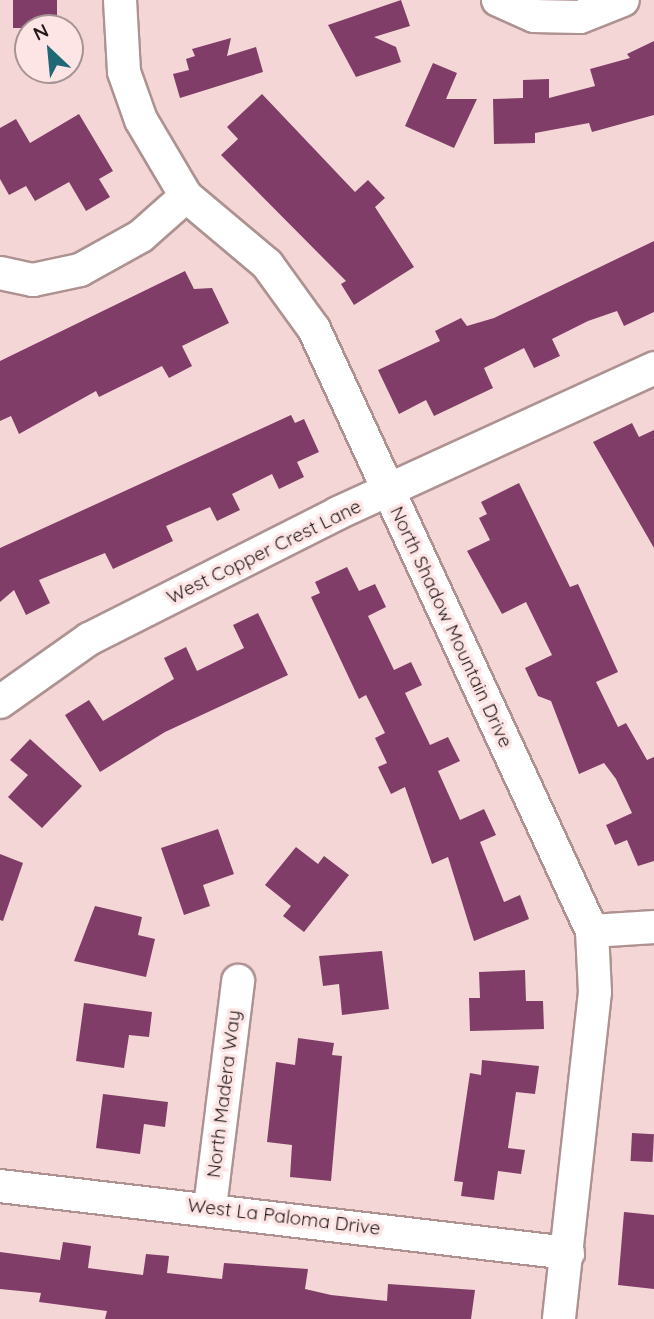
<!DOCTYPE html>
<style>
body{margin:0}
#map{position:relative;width:654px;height:1319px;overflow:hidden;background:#f4d6d7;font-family:Quicksand,sans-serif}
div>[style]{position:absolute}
.building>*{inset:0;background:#803d67;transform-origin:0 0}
.roads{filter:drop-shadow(2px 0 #ae9292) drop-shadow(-2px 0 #ae9292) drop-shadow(0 2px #ae9292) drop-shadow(0 -2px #ae9292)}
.minor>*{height:32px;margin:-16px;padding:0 16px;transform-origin:16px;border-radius:16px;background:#fff}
span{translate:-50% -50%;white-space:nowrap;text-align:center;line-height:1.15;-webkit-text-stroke:7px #fee5e5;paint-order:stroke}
.street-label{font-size:19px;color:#221818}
.north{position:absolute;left:14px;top:14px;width:70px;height:70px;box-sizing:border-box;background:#fee5e5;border:2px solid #a69393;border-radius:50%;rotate:334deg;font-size:19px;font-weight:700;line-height:28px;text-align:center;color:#221818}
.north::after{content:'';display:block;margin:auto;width:24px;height:32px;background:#206875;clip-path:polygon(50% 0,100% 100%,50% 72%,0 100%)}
</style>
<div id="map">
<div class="building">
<i style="left:13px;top:0;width:44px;height:28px"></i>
<i style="clip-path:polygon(401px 0,410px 26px,374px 37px,396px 47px,401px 62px,356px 77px,328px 25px)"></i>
<i style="clip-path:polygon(231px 38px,227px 56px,256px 47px,263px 72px,180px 98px,173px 74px,189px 70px,186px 59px,195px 56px,192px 49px)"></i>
<i style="clip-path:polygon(654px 41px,654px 115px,592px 132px,589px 123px,535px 133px,535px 143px,494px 144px,493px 99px,523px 98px,523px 80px,549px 79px,549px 98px,595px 86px,590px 69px,630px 58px,627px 54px)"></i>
<i style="clip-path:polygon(433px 63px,457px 73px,446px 99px,477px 99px,454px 148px,405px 126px)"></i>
<i style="clip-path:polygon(262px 94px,355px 192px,368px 180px,385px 198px,375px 207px,414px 267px,354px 305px,341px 284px,346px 281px,221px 155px,238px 139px,227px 127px)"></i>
<i style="clip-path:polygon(79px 114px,113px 171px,99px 179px,110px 197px,86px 211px,69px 182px,35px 201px,26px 186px,9px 195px,0 179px,0 128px,16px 119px,30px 143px)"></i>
<i style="clip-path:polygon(654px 241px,654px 312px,624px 326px,617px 311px,588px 321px,552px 339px,560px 356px,534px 368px,524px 348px,484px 368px,493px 388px,434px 416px,426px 400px,399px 414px,378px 370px,440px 341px,435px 331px,461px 318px,467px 326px,494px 318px)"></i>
<i style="clip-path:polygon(185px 271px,194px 289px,212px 288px,229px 323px,182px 346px,192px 366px,169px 378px,162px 366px,99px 397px,96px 391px,19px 434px,11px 416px,0 421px,0 361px)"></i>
<i style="clip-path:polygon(291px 415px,295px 423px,304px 419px,319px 452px,297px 462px,304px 477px,279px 489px,272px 474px,232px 494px,240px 510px,217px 521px,210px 507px,166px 526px,173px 541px,113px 569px,105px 553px,39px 580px,50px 603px,26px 615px,14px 590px,0 602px,0 548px)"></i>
<i style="clip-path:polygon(632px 423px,639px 437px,654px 430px,654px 548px,593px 442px)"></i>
<i style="clip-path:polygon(519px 483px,570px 587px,578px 584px,618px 672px,596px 682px,618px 727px,626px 723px,647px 760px,654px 757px,654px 861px,638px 866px,627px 840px,615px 845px,606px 825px,632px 813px,616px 779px,604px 763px,579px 774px,551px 701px,538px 696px,525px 668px,552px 655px,526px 602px,502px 614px,467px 551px,490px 540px,479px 518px,487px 514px,481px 502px)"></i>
<i style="clip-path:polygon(347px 567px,359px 591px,375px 584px,386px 607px,368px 616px,394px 670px,411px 662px,422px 685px,405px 693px,430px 745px,448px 737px,460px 761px,438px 771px,460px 820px,484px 809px,496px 835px,480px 842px,504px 902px,520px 895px,529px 919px,474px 941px,448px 857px,432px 864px,405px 787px,391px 794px,378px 767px,387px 763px,375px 738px,385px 733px,366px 695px,359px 699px,311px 597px,320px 593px,315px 582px)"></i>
<i style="clip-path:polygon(258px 613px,288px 675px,165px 732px,100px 772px,65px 715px,89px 700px,103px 721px,174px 679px,164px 658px,186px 647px,197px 671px,244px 648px,233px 625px)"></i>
<i style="clip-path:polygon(30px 739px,82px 786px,42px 828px,8px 797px,28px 775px,10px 760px)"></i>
<i style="clip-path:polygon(218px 829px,234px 874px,203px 885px,210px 906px,184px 915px,161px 848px)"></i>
<i style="clip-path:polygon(296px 847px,318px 864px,324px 856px,349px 875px,304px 932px,283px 916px,291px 906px,265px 885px)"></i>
<i style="clip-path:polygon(0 854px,23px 863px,3px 921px,0 920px)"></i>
<i style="clip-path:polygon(95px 906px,142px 917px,138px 935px,155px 939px,146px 977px,74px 961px)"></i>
<i style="clip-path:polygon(382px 951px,389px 1009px,342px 1015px,339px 984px,323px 986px,319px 956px)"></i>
<i style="clip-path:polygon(525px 970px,526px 1001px,543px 1001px,544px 1029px,470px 1031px,469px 998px,480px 998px,479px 972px)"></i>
<i style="clip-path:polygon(84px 1003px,152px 1012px,149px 1037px,129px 1035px,124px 1068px,76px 1061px)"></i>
<i style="clip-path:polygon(298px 1038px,334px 1043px,332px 1055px,342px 1056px,331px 1181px,290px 1177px,292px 1145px,267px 1142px,276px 1062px,295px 1065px)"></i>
<i style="clip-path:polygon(482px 1060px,539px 1066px,535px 1094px,516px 1092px,508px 1148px,525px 1150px,521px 1174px,498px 1171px,494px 1200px,461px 1196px,463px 1182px,454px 1181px,470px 1073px,481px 1075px)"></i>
<i style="clip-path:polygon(103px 1094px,168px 1102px,165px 1127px,144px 1124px,140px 1154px,96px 1148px)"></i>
<i style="left:632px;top:1133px;width:22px;height:28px;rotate:3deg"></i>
<i style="clip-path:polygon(624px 1212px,654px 1215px,654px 1289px,618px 1285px)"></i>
<i style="clip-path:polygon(63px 1242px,91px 1246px,88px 1268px,143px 1275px,146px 1254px,169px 1256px,167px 1273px,222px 1279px,224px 1263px,308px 1269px,305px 1289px,331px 1295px,387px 1301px,388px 1284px,475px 1290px,471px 1319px,105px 1319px,107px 1311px,39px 1302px,41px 1293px,0 1289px,0 1252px,60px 1260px)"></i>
</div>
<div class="roads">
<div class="minor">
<i style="left:120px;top:0;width:72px;rotate:86.8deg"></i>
<i style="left:124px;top:72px;width:51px;rotate:70.5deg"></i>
<i style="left:141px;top:120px;width:88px;rotate:59.4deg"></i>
<i style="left:186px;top:196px;width:106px;rotate:40deg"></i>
<i style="left:267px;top:264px;width:80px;rotate:54.1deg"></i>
<i style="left:314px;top:329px;width:663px;rotate:65.21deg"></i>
<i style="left:592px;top:931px;width:61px;rotate:87.2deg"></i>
<i style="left:595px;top:992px;width:329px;rotate:96.3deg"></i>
<i style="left:498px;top:0;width:39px;rotate:24deg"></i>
<i style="left:534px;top:16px;width:46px;rotate:1.2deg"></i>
<i style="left:580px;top:17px;width:46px;rotate:-21.6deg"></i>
<i style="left:0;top:273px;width:34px;rotate:12deg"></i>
<i style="left:33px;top:280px;width:48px;rotate:-12deg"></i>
<i style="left:80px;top:270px;width:70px;rotate:-29.1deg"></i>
<i style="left:141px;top:236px;width:60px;rotate:-41.6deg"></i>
<i style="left:0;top:702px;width:109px;rotate:-35.3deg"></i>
<i style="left:89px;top:639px;width:279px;rotate:-26.8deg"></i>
<i style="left:338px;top:513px;width:348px;rotate:-24.6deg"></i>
<i style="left:592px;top:931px;width:62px;rotate:-3.7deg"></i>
<i style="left:0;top:1186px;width:572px;rotate:6.73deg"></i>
<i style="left:210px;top:1207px;width:228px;rotate:-82.9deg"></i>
</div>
</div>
<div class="street-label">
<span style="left:264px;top:552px;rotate:-26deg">West Copper Crest Lane</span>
<span style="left:451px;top:627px;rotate:65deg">North Shadow Mountain Drive</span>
<span style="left:224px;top:1094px;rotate:-83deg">North Madera Way</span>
<span style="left:284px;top:1217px;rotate:7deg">West La Paloma Drive</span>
</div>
<div class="north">N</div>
</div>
